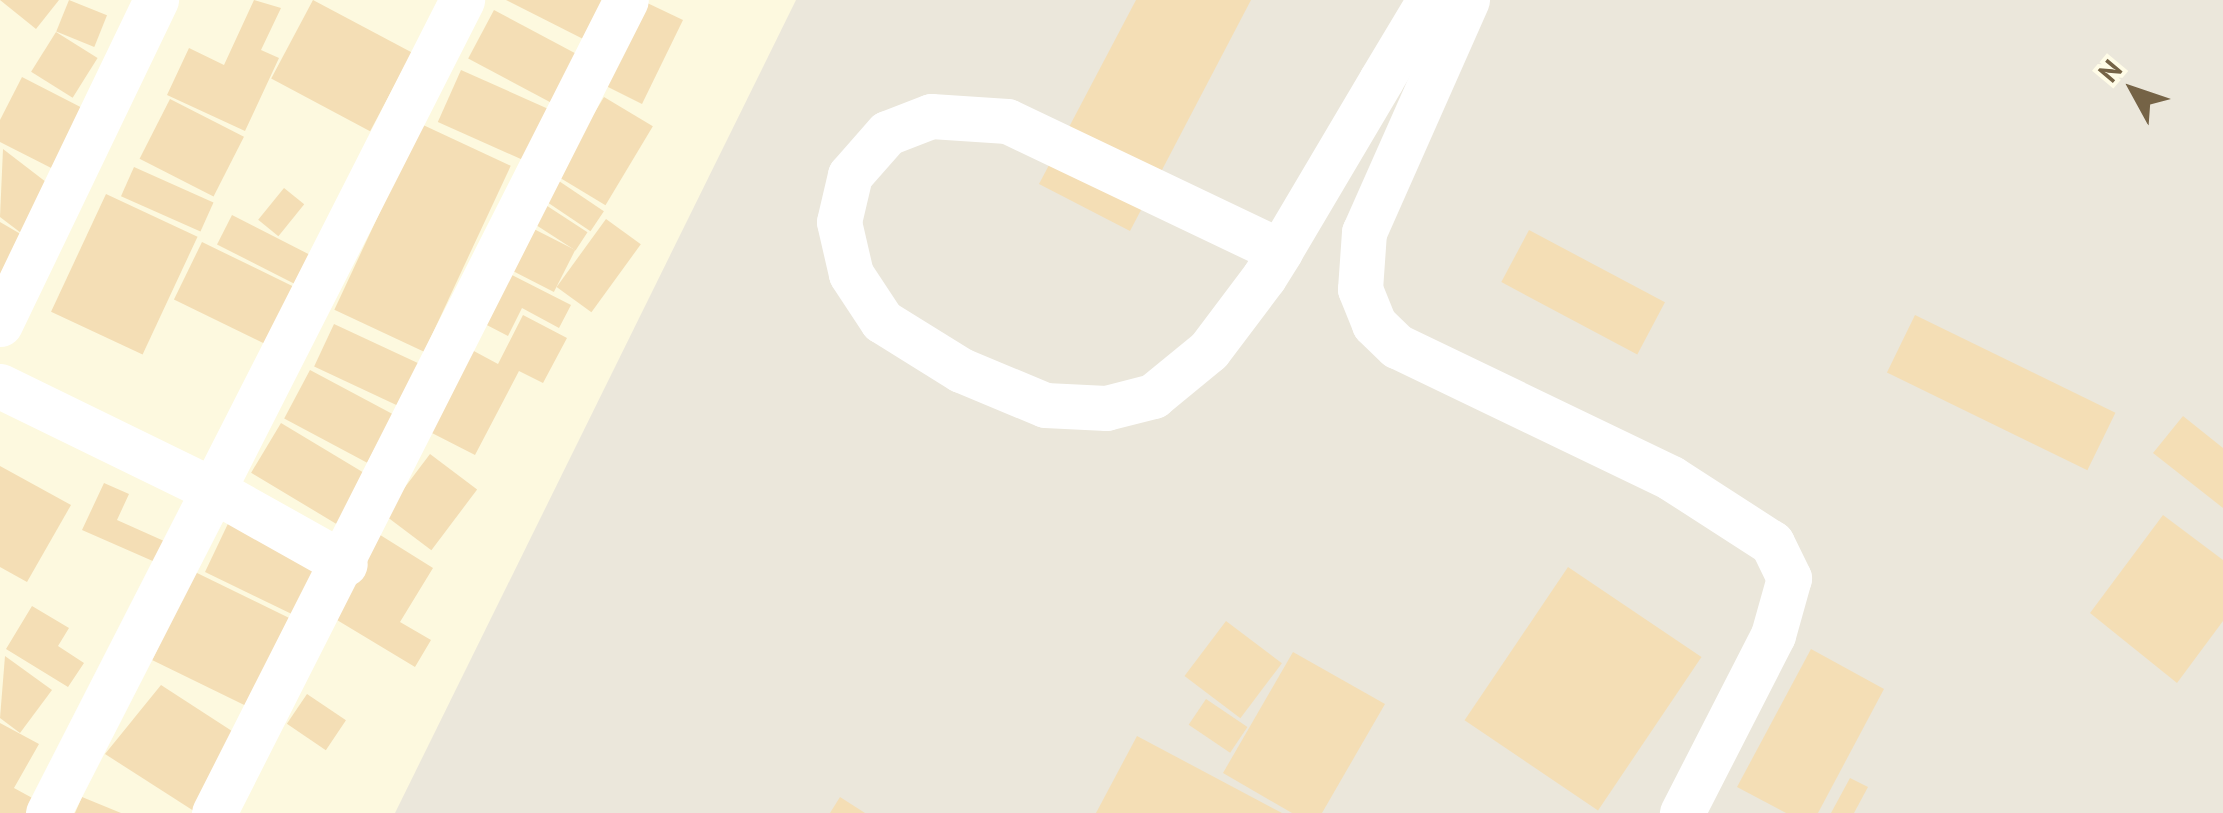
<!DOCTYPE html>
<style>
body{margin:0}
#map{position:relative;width:2223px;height:813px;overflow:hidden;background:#fdf9df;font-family:"PT Sans",sans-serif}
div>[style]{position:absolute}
.industrial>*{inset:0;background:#ebe7db}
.building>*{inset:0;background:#f4deb5;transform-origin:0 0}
.minor>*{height:45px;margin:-22.5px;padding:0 22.5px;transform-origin:22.5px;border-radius:22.5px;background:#fff}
span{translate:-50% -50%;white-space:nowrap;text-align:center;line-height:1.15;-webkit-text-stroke:9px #fffce7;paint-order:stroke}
.north{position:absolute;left:2083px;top:40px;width:100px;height:100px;-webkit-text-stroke:8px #fffce7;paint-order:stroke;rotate:310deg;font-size:28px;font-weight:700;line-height:40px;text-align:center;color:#756346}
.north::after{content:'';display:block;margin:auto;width:35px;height:45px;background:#756346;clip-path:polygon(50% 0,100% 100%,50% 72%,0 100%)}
</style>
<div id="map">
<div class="industrial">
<i style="clip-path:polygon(796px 0,2223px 0,2223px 813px,395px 813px)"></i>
</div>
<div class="building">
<i style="clip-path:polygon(0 0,59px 0,36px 29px)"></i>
<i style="left:69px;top:0;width:41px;height:34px;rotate:22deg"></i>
<i style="clip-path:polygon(254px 0,281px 8px,261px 50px,279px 58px,245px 131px,167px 95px,189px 48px,224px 65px)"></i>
<i style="left:313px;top:0;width:112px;height:89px;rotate:28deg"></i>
<i style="clip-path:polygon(506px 0,616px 0,595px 45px)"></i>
<i style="clip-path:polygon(641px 0,683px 20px,642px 104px,594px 80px)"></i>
<i style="clip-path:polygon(1136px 0,1251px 0,1130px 231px,1039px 184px)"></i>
<i style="left:494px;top:10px;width:101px;height:55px;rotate:28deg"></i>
<i style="left:56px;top:32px;width:49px;height:47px;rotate:32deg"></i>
<i style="left:461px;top:70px;width:100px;height:57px;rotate:24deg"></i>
<i style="clip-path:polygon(22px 77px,98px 116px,67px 176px,0 142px,0 120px)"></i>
<i style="left:604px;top:97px;width:57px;height:92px;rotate:31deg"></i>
<i style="left:170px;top:99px;width:83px;height:67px;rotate:27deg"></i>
<i style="left:421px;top:124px;width:99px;height:205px;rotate:25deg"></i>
<i style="clip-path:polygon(3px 149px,59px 192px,25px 236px,0 217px)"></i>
<i style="left:134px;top:167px;width:87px;height:32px;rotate:24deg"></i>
<i style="left:550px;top:175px;width:65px;height:24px;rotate:34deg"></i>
<i style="left:284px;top:188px;width:26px;height:41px;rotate:39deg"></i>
<i style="left:106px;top:194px;width:101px;height:130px;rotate:25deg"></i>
<i style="left:538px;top:200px;width:59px;height:22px;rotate:33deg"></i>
<i style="left:232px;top:215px;width:89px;height:33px;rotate:27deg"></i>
<i style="left:606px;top:219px;width:43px;height:84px;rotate:36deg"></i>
<i style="clip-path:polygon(0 222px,36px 243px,0 292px)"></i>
<i style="left:528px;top:226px;width:53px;height:47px;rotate:27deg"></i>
<i style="left:1529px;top:230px;width:154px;height:59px;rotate:28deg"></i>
<i style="left:202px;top:242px;width:105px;height:64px;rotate:26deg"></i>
<i style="clip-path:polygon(506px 272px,571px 305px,559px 328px,522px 308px,508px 336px,481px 322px)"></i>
<i style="clip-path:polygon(523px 315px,567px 338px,543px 383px,519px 371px,475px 455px,430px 432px,472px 350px,498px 364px)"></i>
<i style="left:1915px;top:315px;width:223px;height:64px;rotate:26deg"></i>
<i style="left:334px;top:324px;width:96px;height:47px;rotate:25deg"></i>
<i style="left:310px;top:370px;width:94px;height:55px;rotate:28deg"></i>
<i style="clip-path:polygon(2183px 416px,2223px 448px,2223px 508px,2153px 453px)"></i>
<i style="left:281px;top:423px;width:100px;height:58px;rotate:31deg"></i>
<i style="left:430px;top:454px;width:59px;height:76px;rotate:37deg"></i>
<i style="clip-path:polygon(0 466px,71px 505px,27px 582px,0 567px)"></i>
<i style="clip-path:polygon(104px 483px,129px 494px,117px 520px,164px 541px,155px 562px,82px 530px)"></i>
<i style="clip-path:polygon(234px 511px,324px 572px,302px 619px,205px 572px)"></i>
<i style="clip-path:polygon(2163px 515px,2223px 560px,2223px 621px,2177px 683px,2090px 613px)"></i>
<i style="clip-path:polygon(377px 533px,433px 568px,400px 622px,431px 640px,415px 667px,327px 614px)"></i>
<i style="left:1568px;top:567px;width:161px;height:185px;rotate:34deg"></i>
<i style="left:195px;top:572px;width:106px;height:98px;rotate:26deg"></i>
<i style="clip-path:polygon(32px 606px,69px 628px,58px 646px,84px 663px,68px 687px,6px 649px)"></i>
<i style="left:1226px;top:621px;width:70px;height:69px;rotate:37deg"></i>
<i style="clip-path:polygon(1811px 649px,1884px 689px,1818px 813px,1786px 813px,1737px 787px)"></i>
<i style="clip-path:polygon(1293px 652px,1385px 704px,1322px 813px,1292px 813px,1223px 773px)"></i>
<i style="clip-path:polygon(5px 656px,52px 690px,20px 733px,0 718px)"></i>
<i style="clip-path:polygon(161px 685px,235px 733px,197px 813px,105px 754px)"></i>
<i style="left:307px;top:694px;width:47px;height:36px;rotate:34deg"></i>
<i style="left:1206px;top:699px;width:50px;height:31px;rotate:34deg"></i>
<i style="clip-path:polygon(0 723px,39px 744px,14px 788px,36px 800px,29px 813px,0 813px)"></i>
<i style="clip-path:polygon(1137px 736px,1282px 813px,1096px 813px)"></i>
<i style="clip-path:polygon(1850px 778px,1868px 787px,1854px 813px,1831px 813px)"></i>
<i style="clip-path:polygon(82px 797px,121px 813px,75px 813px)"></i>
<i style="clip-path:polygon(840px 797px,865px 813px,830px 813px)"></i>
</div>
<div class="minor">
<i style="left:1467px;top:0;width:254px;rotate:113.9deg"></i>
<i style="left:1364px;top:232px;width:57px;rotate:94deg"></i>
<i style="left:1360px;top:289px;width:38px;rotate:68deg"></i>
<i style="left:1374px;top:324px;width:32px;rotate:44deg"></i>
<i style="left:1397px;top:346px;width:304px;rotate:25.7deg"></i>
<i style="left:1671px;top:478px;width:120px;rotate:32.8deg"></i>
<i style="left:1772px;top:543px;width:39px;rotate:64deg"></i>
<i style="left:1789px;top:578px;width:59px;rotate:105.7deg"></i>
<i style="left:1773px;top:635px;width:200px;rotate:117.1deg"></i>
<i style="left:1280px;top:251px;width:302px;rotate:-154.5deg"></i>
<i style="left:1007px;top:121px;width:76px;rotate:-176.2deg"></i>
<i style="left:931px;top:116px;width:47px;rotate:158.9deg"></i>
<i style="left:887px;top:133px;width:56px;rotate:131.4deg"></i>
<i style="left:850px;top:175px;width:48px;rotate:103.2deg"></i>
<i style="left:839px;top:222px;width:53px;rotate:77deg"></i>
<i style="left:851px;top:274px;width:56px;rotate:56.6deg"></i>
<i style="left:882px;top:321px;width:93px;rotate:31.8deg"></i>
<i style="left:961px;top:370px;width:91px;rotate:22.6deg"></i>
<i style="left:1045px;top:405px;width:61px;rotate:2.8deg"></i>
<i style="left:1106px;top:408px;width:49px;rotate:-14.3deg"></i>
<i style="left:1153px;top:396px;width:72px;rotate:-39.4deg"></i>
<i style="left:1209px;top:350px;width:91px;rotate:-53deg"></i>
<i style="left:1264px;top:277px;width:31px;rotate:-58deg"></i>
<i style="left:1280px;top:251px;width:199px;rotate:-59.4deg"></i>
<i style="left:1381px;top:80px;width:93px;rotate:-59deg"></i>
<i style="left:0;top:324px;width:360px;rotate:-64.3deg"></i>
<i style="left:0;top:386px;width:237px;rotate:26deg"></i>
<i style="left:213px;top:490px;width:550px;rotate:-63.06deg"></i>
<i style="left:48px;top:813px;width:363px;rotate:-62.9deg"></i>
<i style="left:213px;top:490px;width:151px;rotate:29.3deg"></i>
<i style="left:214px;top:813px;width:911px;rotate:-63.13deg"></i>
</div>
<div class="north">N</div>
</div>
